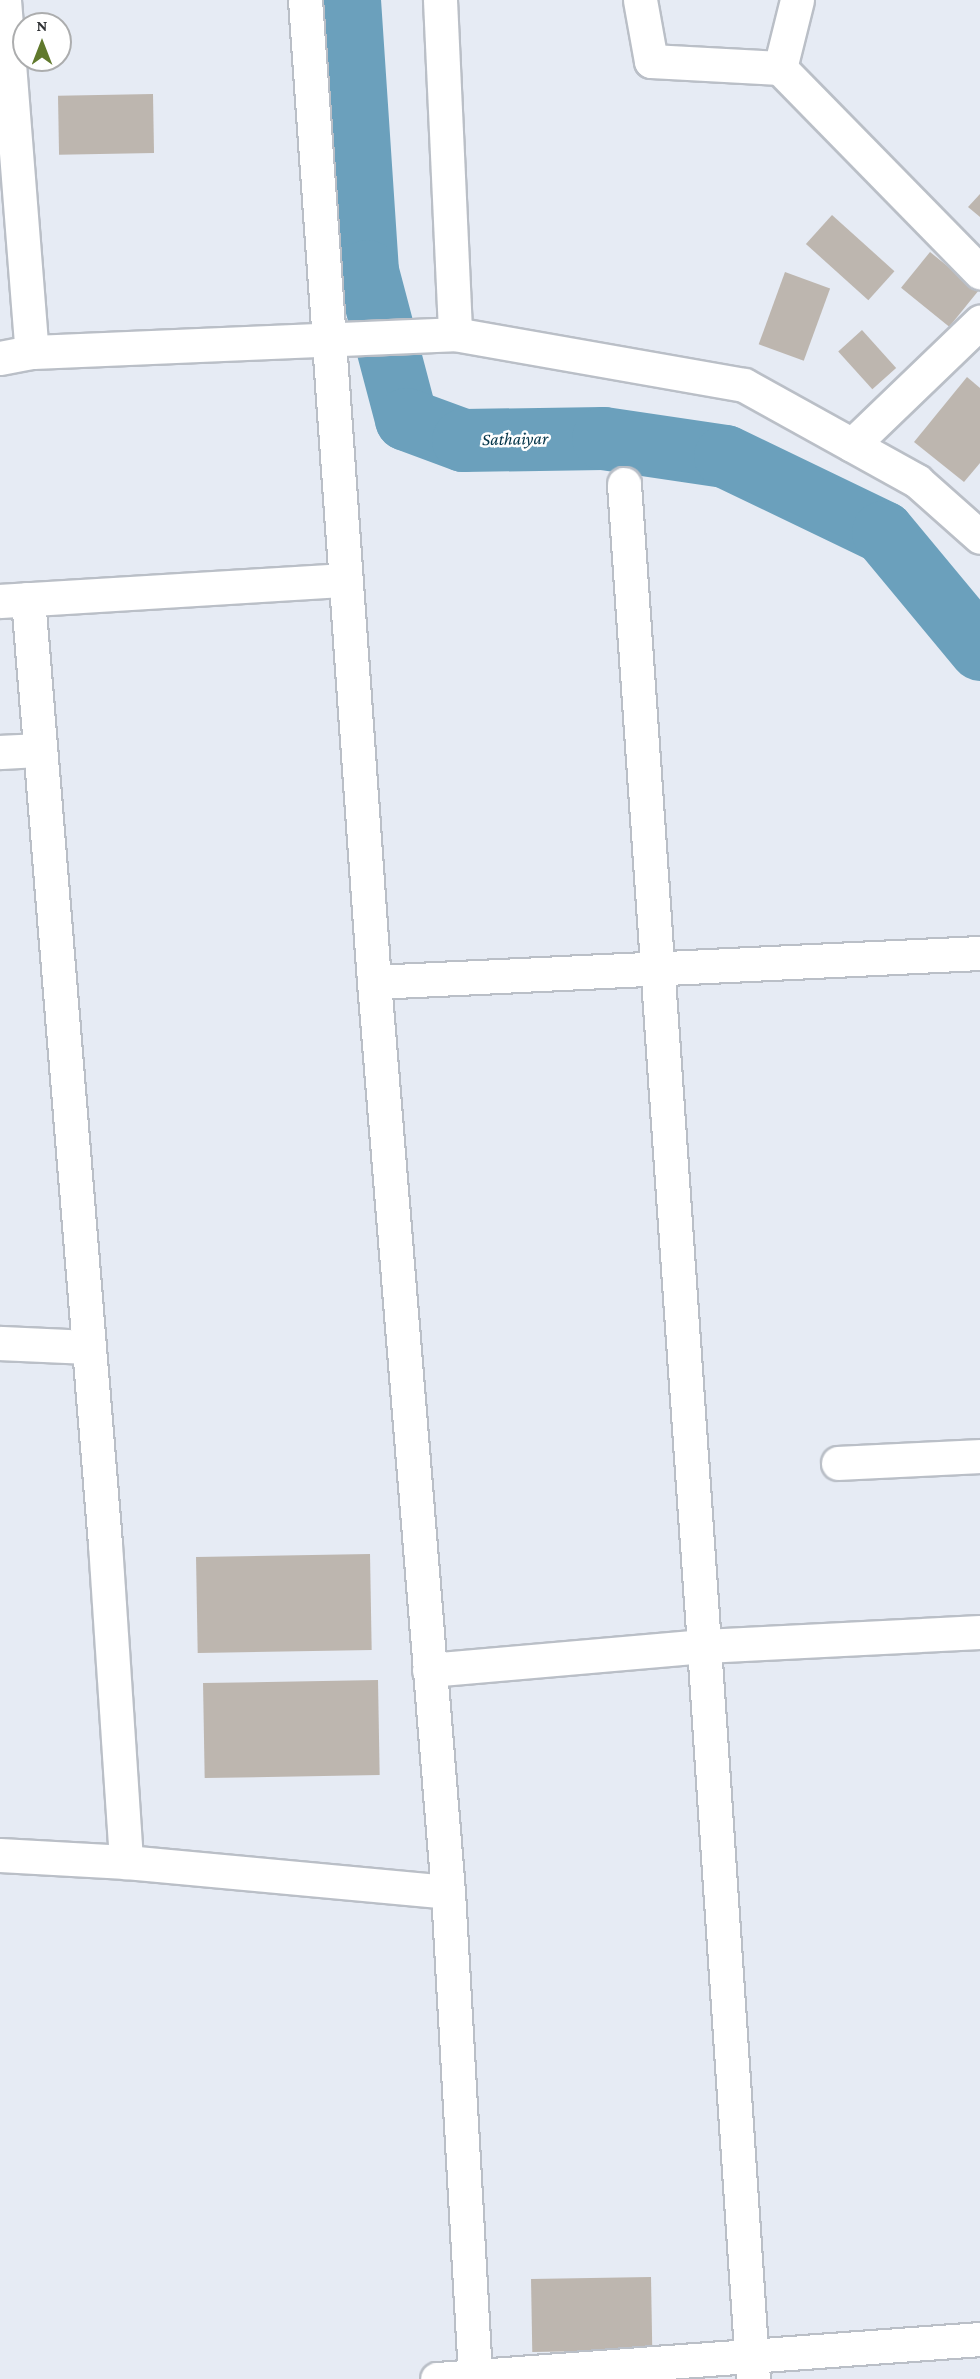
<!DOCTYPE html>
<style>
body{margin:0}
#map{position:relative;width:980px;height:2379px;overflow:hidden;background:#e6ebf4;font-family:"Crimson Pro",serif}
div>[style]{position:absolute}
.river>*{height:63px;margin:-31.5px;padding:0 31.5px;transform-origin:31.5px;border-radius:31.5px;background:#6ba0bc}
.building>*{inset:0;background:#bdb6af;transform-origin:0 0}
.roads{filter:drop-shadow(2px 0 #babfc7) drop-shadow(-2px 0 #babfc7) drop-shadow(0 2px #babfc7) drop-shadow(0 -2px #babfc7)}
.street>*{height:33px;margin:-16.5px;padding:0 16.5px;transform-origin:16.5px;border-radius:16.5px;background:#fff}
.secondary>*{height:33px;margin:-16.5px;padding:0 16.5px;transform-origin:16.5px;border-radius:16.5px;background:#fff}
span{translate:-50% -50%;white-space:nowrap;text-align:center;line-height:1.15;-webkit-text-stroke:5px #fff;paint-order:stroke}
.water-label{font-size:18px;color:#043549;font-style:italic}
.north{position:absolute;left:12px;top:12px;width:60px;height:60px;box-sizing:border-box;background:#fff;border:2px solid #acadae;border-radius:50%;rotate:0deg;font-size:16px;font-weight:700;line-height:24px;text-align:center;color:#303235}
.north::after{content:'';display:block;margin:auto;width:21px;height:27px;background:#60792c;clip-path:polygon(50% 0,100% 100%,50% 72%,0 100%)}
</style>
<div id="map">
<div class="river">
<i style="left:349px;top:0;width:272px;rotate:86.2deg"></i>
<i style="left:367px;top:271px;width:153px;rotate:75.2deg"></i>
<i style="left:406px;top:419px;width:61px;rotate:20.2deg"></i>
<i style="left:463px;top:440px;width:140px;rotate:-0.8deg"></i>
<i style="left:603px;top:438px;width:123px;rotate:8.4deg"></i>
<i style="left:725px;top:456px;width:175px;rotate:25.7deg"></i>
<i style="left:883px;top:532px;width:152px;rotate:50.3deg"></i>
</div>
<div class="building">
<i style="left:153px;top:94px;width:59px;height:95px;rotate:89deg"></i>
<i style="clip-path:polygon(980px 194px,980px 217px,968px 207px)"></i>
<i style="left:832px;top:215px;width:84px;height:39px;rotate:42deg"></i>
<i style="left:930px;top:252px;width:62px;height:46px;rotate:39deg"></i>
<i style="left:785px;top:272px;width:48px;height:77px;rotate:20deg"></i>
<i style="left:862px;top:330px;width:51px;height:32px;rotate:48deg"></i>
<i style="clip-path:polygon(967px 377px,980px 388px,980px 463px,964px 482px,914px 442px)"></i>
<i style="left:370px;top:1554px;width:96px;height:174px;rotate:89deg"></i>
<i style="left:378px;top:1680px;width:95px;height:175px;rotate:89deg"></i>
<i style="left:651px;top:2277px;width:73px;height:120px;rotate:89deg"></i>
</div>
<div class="roads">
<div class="street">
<i style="left:4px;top:0;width:353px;rotate:85.5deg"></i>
<i style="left:440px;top:0;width:334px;rotate:87.4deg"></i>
<i style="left:455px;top:334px;width:293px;rotate:10deg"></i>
<i style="left:744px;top:385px;width:198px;rotate:29deg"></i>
<i style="left:917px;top:481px;width:84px;rotate:41.6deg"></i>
<i style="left:640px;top:0;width:62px;rotate:79.8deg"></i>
<i style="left:651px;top:61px;width:129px;rotate:3.1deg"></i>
<i style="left:797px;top:0;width:70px;rotate:104deg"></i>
<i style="left:780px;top:68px;width:286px;rotate:45.6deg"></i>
<i style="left:0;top:358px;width:33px;rotate:-11deg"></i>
<i style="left:32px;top:352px;width:423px;rotate:-2.4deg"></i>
<i style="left:852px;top:445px;width:178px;rotate:-43.9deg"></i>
<i style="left:624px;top:484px;width:1165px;rotate:86.06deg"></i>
<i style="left:704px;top:1646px;width:276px;rotate:-2.9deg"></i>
<i style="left:28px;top:599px;width:948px;rotate:85.34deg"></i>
<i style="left:105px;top:1544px;width:319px;rotate:86.2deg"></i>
<i style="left:0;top:601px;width:346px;rotate:-3.5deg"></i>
<i style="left:0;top:752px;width:40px;rotate:-2.9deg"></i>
<i style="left:374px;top:982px;width:607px;rotate:-2.74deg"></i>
<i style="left:0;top:1343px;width:89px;rotate:2.6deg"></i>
<i style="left:838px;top:1463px;width:142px;rotate:-2.8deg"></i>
<i style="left:429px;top:1670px;width:276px;rotate:-5deg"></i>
<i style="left:704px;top:1646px;width:735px;rotate:86.18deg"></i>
<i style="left:0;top:1855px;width:126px;rotate:3.2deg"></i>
<i style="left:126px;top:1862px;width:323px;rotate:5.3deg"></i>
<i style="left:437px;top:2379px;width:544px;rotate:-4.21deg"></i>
</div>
<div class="secondary">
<i style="left:305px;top:0;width:984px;rotate:85.98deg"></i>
<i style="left:374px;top:982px;width:913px;rotate:85.35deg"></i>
<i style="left:448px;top:1892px;width:488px;rotate:86.8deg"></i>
</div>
</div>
<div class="water-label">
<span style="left:515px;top:439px;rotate:-1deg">Sathaiyar</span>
</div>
<div class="north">N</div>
</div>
